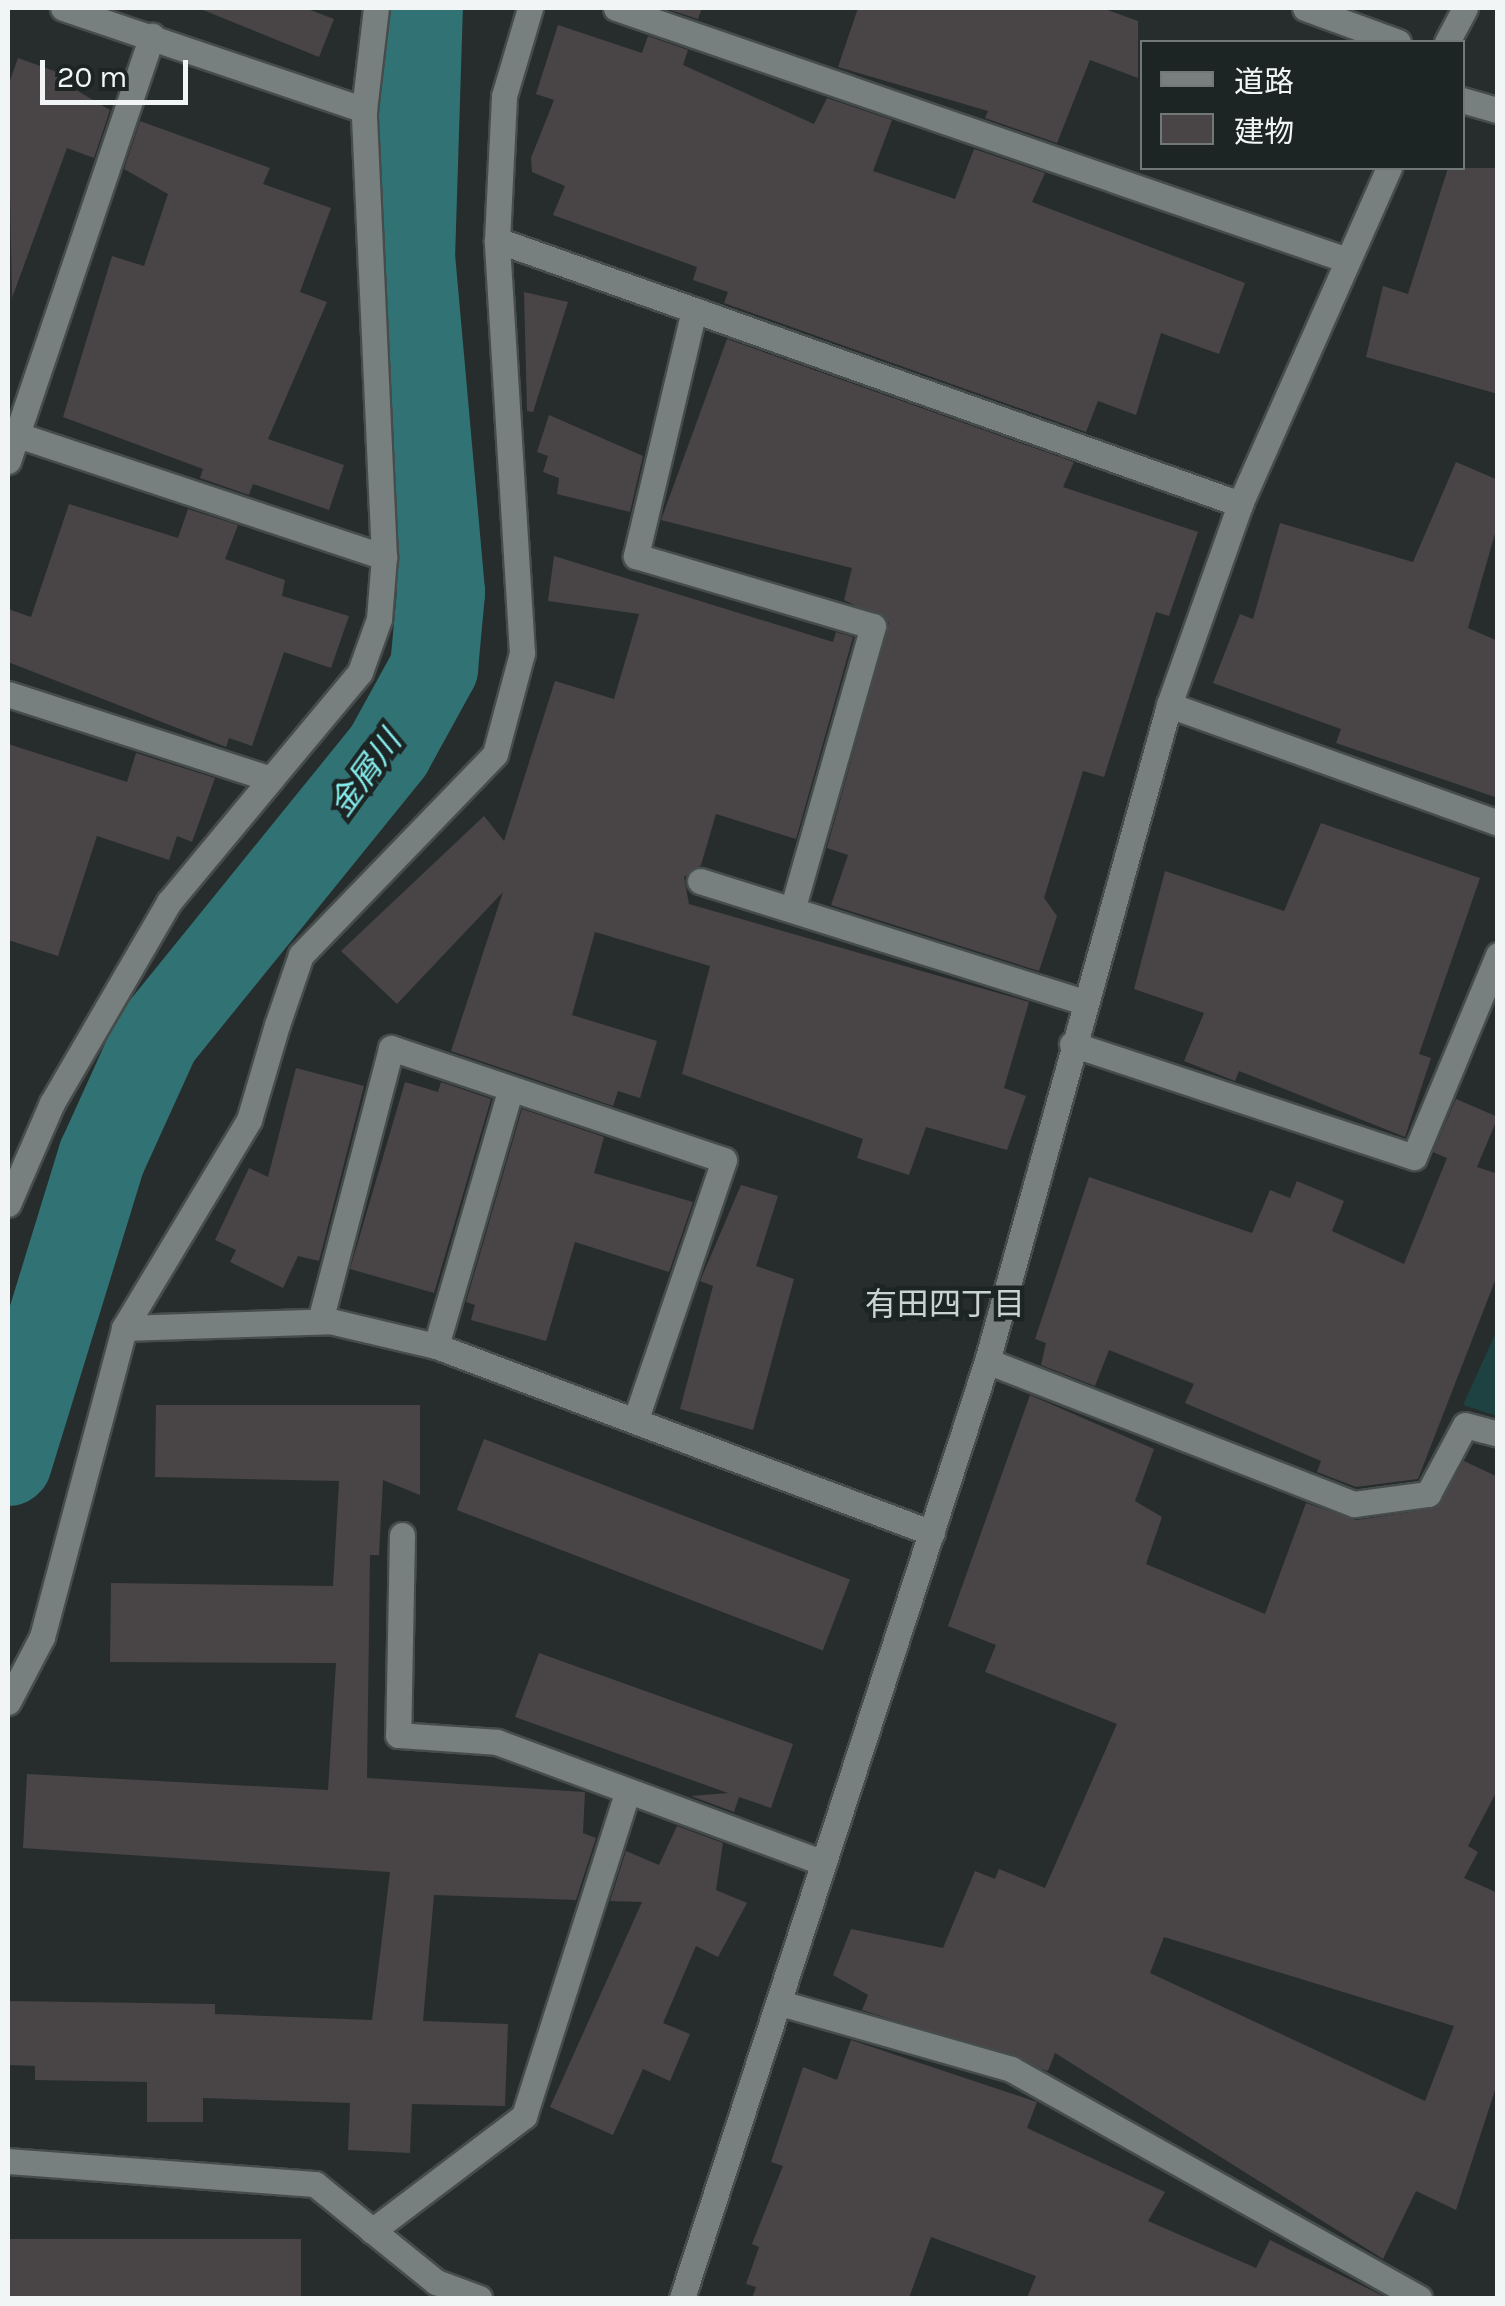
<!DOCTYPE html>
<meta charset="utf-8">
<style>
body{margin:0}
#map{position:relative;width:1505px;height:2306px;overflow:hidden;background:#272d2d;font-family:Karla,"Noto Sans JP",sans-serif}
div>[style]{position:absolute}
.green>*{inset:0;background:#1e4141}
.river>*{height:88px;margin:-44px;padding:0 44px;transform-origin:44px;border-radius:44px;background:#317374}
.building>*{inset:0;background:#494446;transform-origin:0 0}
.roads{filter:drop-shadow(2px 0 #464c4c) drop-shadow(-2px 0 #464c4c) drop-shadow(0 2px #464c4c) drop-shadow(0 -2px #464c4c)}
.service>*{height:25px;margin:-12.5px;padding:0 12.5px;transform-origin:12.5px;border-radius:12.5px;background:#787f7f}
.minor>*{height:25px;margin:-12.5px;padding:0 12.5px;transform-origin:12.5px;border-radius:12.5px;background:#787f7f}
span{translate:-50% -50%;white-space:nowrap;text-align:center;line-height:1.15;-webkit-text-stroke:9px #1d2424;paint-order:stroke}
.water-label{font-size:32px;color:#85eded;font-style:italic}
.neighbourhood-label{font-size:32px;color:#cad2d2}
.frame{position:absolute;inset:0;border:10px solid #f1f5f5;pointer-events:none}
.legend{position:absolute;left:1140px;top:40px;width:325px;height:130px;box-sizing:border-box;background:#1d2424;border:2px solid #727878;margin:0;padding:12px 18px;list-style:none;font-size:30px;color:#f1f5f5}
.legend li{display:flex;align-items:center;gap:20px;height:50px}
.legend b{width:50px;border:2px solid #727878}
.scale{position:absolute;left:40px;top:60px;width:148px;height:45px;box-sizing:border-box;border:5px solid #f1f5f5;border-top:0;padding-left:12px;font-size:30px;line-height:35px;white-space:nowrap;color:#f1f5f5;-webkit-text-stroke:8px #1d2424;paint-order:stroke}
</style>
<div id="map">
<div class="green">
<i style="clip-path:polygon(1497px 1330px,1498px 1416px,1497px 1416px,1463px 1405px)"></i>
</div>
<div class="river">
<i style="left:8px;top:1462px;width:319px;rotate:-72.9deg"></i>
<i style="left:102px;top:1157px;width:131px;rotate:-65.6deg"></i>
<i style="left:156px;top:1038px;width:370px;rotate:-51deg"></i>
<i style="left:389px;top:750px;width:94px;rotate:-61.2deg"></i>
<i style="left:434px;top:668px;width:76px;rotate:-84.7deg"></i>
<i style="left:441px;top:592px;width:334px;rotate:-95.1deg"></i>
<i style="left:411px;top:259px;width:251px;rotate:-88.2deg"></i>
</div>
<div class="building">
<i style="clip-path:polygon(198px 8px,305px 8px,334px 19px,319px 57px)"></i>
<i style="clip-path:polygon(664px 8px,702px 8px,698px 19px)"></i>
<i style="clip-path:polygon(858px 8px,1102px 8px,1138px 21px,1138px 78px,1090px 60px,1057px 143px,985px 118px,988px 111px,838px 67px)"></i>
<i style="clip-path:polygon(558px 25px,642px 53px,648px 36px,688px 50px,683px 65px,814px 124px,827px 98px,892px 120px,873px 171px,955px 199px,974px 149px,1045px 173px,1032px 202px,1245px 283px,1219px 354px,1161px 333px,1136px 415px,1098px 401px,1086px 432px,724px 303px,728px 292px,693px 280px,697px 267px,553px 215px,565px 186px,532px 172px,531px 158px,554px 100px,536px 94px)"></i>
<i style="clip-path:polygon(18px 58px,79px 80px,76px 90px,110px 110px,94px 158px,67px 148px,12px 298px,8px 86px)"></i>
<i style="clip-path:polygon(140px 121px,270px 168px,263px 184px,331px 208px,300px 292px,327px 302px,268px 439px,344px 465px,329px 510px,253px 484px,249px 495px,200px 478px,203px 469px,63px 417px,112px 256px,144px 266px,168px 194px,124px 169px)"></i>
<i style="clip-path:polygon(1448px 168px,1498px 168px,1498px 394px,1366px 357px,1383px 286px,1408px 294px)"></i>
<i style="clip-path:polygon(524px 292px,568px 302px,533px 412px,527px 411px)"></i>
<i style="clip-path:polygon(727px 339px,1074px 462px,1063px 487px,1198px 532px,1169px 616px,1156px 612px,1104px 777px,1083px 771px,1044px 898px,1057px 916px,1039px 971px,831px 905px,848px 855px,827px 848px,889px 623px,844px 600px,852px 568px,661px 520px)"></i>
<i style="clip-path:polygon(549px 415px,643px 456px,630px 512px,557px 494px,559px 478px,543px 472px,548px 456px,537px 452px)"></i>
<i style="clip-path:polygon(1456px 462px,1498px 480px,1498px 523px,1468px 628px,1498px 641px,1498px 798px,1336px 743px,1341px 729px,1213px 683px,1240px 614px,1253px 619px,1280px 523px,1413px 562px)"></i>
<i style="clip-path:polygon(69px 504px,178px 538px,188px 509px,238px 525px,225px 559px,285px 580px,282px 596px,349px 616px,331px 668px,284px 652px,252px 746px,229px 738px,226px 747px,8px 662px,8px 609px,31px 617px)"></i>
<i style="clip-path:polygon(554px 556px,833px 642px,836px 632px,853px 637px,796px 839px,716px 814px,701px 865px,684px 877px,689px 904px,1029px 1002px,1004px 1088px,1026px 1096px,1007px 1150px,926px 1127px,909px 1175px,857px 1158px,863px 1139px,682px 1074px,710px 966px,595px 932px,572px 1015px,657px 1041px,640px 1098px,618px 1091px,613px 1106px,451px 1051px,503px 892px,397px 1004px,341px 951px,484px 816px,504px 841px,555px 681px,614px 699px,639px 614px,548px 601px)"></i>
<i style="clip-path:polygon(8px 744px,127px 782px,136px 753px,215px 778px,192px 842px,177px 836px,169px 860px,97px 836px,58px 956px,8px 940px)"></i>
<i style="clip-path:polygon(1321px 823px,1480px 878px,1419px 1054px,1431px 1058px,1405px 1137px,1239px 1071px,1235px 1081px,1184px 1061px,1204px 1013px,1134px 989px,1165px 871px,1284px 911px)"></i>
<i style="clip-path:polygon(296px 1068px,364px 1086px,319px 1261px,298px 1256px,283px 1288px,230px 1262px,236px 1250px,215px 1240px,249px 1168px,268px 1177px)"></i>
<i style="clip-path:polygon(405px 1082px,438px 1092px,441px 1082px,491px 1099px,434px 1293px,350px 1269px)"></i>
<i style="clip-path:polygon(1456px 1099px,1498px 1117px,1477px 1167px,1498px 1174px,1498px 1273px,1418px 1479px,1356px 1487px,1317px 1472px,1321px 1461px,1185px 1403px,1194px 1384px,1109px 1350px,1095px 1386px,1041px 1365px,1046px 1343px,1035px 1339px,1089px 1177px,1252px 1233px,1270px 1190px,1290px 1198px,1297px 1181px,1344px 1201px,1332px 1231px,1404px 1264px,1447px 1158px,1433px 1152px)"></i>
<i style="clip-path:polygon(522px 1109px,604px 1137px,594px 1173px,693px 1202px,669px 1272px,575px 1242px,546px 1341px,471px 1320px,475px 1305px,466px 1302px)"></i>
<i style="clip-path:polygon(741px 1185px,778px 1196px,756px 1266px,794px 1279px,753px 1430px,680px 1409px,713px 1286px,700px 1281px)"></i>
<i style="clip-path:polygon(evenodd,1030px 1395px,1154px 1449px,1135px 1501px,1162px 1517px,1146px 1564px,1265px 1614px,1306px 1503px,1356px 1520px,1436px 1508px,1464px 1461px,1498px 1477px,1498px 1789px,1468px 1846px,1478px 1852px,1464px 1878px,1498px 1893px,1498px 2081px,1456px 2210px,1416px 2191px,1383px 2259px,1055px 2053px,1048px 2071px,862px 2010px,868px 1995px,833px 1975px,851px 1929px,943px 1948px,975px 1871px,995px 1879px,999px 1869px,1045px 1888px,1117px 1724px,985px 1672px,996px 1645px,948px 1626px,1030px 1395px,1164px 1937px,1454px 2026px,1425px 2101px,1150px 1973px,1164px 1937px)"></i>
<i style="clip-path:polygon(156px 1405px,420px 1405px,420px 1495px,383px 1480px,379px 1555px,370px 1555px,367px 1778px,585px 1792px,583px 1833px,596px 1838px,576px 1900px,434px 1895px,423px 2021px,508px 2024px,505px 2106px,412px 2104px,410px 2153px,348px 2150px,350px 2103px,203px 2098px,203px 2122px,147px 2122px,147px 2082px,35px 2080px,35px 2066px,8px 2065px,8px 2001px,215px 2004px,215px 2014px,372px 2020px,390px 1872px,23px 1848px,27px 1774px,328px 1790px,336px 1663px,110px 1662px,111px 1583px,333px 1586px,339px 1481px,155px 1477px)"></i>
<i style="left:484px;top:1439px;width:392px;height:76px;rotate:21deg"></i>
<i style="clip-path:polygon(539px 1653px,793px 1744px,771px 1808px,739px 1797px,734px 1812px,691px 1796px,728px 1793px,515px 1717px)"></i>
<i style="clip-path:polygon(677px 1826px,723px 1843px,716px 1890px,747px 1903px,718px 1957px,696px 1946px,663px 2023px,690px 2034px,670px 2081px,643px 2069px,613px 2135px,550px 2107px,642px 1902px,610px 1901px,626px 1851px,659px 1865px)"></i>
<i style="clip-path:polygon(851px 2040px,1037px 2102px,1027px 2128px,1165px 2192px,1148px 2221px,1256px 2268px,1270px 2240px,1387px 2298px,1027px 2298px,1036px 2276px,931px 2237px,909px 2298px,752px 2298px,756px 2287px,746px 2284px,759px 2247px,752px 2244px,783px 2166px,771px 2162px,803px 2067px,837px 2080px)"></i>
<i style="left:8px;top:2239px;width:293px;height:59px"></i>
</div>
<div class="roads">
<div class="service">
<i style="left:124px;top:1328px;width:243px;rotate:-59deg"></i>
<i style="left:249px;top:1120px;width:99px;rotate:-73.6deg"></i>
<i style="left:436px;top:1346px;width:266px;rotate:-73.8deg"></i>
</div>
<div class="minor">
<i style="left:63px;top:8px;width:318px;rotate:18.7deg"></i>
<i style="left:616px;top:8px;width:773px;rotate:19.02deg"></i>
<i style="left:1305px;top:8px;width:99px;rotate:20.1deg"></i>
<i style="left:1447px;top:42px;width:38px;rotate:-62deg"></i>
<i style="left:1462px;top:100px;width:37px;rotate:16deg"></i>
<i style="left:497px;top:240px;width:789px;rotate:19.56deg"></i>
<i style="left:694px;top:310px;width:253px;rotate:103.3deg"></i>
<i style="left:636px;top:556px;width:247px;rotate:16.5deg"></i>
<i style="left:873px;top:626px;width:292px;rotate:105.9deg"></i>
<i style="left:18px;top:435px;width:386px;rotate:18.4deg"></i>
<i style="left:8px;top:461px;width:449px;rotate:-71.3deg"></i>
<i style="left:8px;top:694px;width:276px;rotate:17.9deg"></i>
<i style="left:271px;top:779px;width:139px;rotate:-50.2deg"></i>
<i style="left:360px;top:672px;width:56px;rotate:-70.3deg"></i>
<i style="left:379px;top:619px;width:62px;rotate:-85.4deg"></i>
<i style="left:384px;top:557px;width:447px;rotate:-92.6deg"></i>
<i style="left:364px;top:110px;width:103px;rotate:-83.3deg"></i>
<i style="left:1169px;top:705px;width:350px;rotate:19.7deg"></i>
<i style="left:700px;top:881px;width:403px;rotate:17.5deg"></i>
<i style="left:277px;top:1025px;width:74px;rotate:-71.1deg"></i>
<i style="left:301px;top:955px;width:279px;rotate:-46deg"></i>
<i style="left:495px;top:754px;width:105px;rotate:-75deg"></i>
<i style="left:522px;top:653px;width:414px;rotate:-93.5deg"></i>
<i style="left:497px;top:240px;width:144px;rotate:-87.2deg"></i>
<i style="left:504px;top:96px;width:92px;rotate:-73.5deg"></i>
<i style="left:1072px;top:1044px;width:360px;rotate:18.3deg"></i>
<i style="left:1414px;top:1157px;width:219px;rotate:-67.4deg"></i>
<i style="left:8px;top:1204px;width:110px;rotate:-66.5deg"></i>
<i style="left:52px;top:1103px;width:233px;rotate:-59.8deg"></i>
<i style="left:169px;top:902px;width:160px;rotate:-50.3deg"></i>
<i style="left:320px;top:1321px;width:282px;rotate:-75.4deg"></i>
<i style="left:391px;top:1048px;width:351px;rotate:18.6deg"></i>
<i style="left:724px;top:1160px;width:273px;rotate:108.8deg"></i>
<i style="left:987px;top:1361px;width:394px;rotate:21.3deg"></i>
<i style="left:1354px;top:1504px;width:75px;rotate:-7.7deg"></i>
<i style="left:1428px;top:1494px;width:78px;rotate:-61.8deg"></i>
<i style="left:1465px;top:1425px;width:34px;rotate:15deg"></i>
<i style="left:402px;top:1535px;width:200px;rotate:91.1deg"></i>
<i style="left:398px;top:1735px;width:99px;rotate:4deg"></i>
<i style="left:497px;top:1742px;width:346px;rotate:20.3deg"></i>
<i style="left:8px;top:1702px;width:73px;rotate:-62.4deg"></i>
<i style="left:42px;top:1637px;width:320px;rotate:-75.1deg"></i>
<i style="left:124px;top:1328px;width:206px;rotate:-1.9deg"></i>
<i style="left:330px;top:1321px;width:109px;rotate:13.3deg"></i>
<i style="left:436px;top:1346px;width:530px;rotate:20.66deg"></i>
<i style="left:780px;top:2003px;width:240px;rotate:15.9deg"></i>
<i style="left:1011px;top:2069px;width:468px;rotate:29.3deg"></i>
<i style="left:8px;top:2161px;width:308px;rotate:4.3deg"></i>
<i style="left:315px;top:2184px;width:156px;rotate:39deg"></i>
<i style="left:436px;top:2282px;width:46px;rotate:20.4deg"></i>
<i style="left:372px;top:2231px;width:191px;rotate:-37.1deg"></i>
<i style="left:524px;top:2116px;width:341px;rotate:-72.3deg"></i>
<i style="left:682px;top:2298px;width:985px;rotate:-71.97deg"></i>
<i style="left:987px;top:1361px;width:681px;rotate:-74.49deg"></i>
<i style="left:1169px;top:705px;width:213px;rotate:-70.5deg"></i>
<i style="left:1240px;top:504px;width:368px;rotate:-66.1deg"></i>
</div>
</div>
<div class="water-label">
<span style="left:366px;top:774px;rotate:-54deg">金屑川</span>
</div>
<div class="neighbourhood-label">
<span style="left:945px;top:1305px">有田四丁目</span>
</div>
<div class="frame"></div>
<ul class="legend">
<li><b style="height:12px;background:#787f7f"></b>道路</li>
<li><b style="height:28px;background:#494446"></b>建物</li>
</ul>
<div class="scale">20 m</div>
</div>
